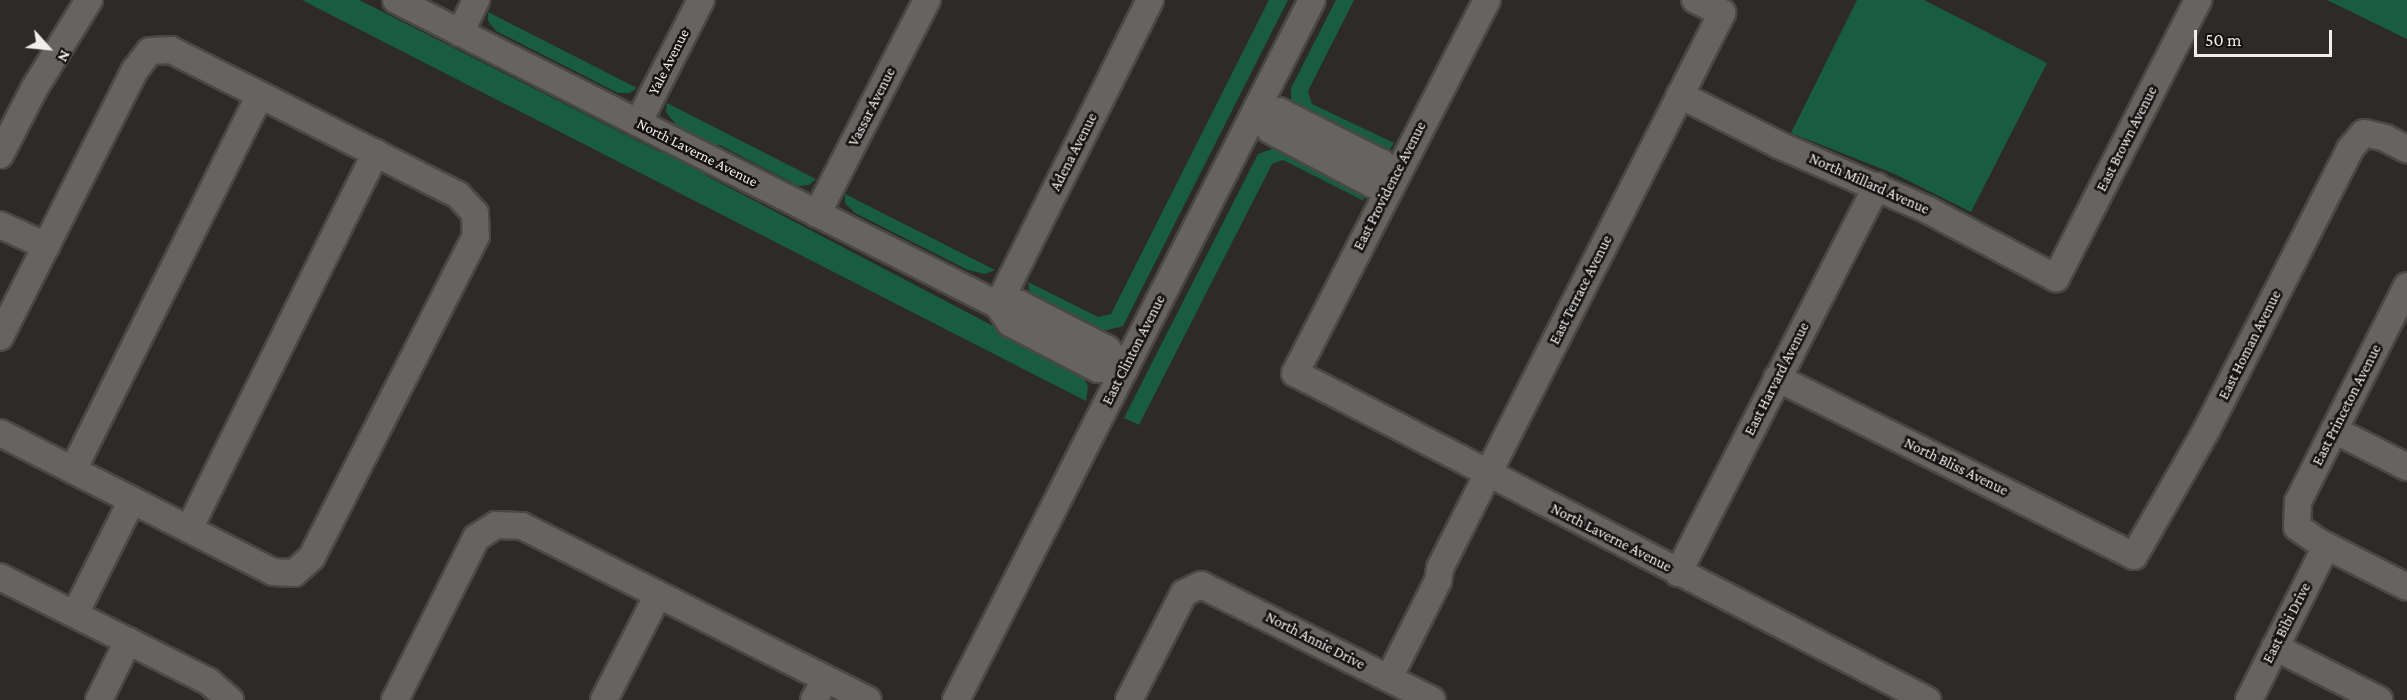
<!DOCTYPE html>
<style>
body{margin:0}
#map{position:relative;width:2407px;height:700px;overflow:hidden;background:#2d2a29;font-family:"Crimson Pro",serif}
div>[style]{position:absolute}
.green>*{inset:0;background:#185c44}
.roads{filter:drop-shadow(2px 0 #4a4846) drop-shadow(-2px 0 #4a4846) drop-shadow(0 2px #4a4846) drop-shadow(0 -2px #4a4846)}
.minor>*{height:26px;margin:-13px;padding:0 13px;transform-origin:13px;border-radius:13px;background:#666361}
span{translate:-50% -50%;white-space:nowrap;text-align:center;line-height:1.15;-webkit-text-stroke:5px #141312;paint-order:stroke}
.street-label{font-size:15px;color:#f1efee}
.north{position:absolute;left:18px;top:18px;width:60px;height:60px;-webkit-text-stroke:4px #141312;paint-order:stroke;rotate:117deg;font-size:16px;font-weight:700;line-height:24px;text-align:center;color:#f1efee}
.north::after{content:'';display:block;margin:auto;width:21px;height:27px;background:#f1efee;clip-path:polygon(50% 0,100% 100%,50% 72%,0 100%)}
.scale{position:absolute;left:2194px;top:30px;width:138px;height:27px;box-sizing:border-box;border:3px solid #f1efee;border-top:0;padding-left:8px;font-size:18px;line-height:21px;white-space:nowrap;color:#f1efee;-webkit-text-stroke:4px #141312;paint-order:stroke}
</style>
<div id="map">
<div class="green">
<i style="clip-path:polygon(302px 0,359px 0,660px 152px,671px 150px,694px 162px,707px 176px,1081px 372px,1088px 386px,1086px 401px)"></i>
<i style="clip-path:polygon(1269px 0,1288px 0,1123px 326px,1100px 332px,1038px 303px,1030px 295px,1028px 282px,1098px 317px,1111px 314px)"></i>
<i style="clip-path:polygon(1336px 0,1354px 0,1308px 91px,1312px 104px,1394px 143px,1388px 152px,1378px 151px,1296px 109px,1291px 101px,1291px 88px)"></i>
<i style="clip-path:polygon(1857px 0,1924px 0,2047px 63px,1971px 212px,1895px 174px,1791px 133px)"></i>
<i style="clip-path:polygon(2327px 0,2407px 0,2407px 39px)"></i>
<i style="clip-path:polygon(488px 12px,637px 88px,630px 93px,618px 93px,496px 31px,488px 21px)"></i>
<i style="clip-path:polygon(667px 103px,816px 179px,809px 185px,798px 186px,720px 145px,703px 145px,683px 134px,666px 112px)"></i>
<i style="clip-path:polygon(1278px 147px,1361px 189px,1364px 201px,1283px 160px,1272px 164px,1139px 425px,1124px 418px,1258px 154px)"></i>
<i style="clip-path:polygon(845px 194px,995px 270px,985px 274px,968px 270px,855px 213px,845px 203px)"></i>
</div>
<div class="roads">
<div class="minor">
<i style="left:396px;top:0;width:675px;rotate:26.87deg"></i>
<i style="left:998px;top:305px;width:22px;rotate:-3deg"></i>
<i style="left:1020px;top:304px;width:98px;rotate:27.3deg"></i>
<i style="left:1107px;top:349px;width:27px;rotate:51deg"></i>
<i style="left:1487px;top:0;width:420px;rotate:117.2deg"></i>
<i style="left:1295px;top:373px;width:712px;rotate:27.36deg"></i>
<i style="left:460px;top:33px;width:37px;rotate:-64deg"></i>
<i style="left:1680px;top:95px;width:111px;rotate:26.8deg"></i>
<i style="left:1779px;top:145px;width:163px;rotate:23.6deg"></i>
<i style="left:1928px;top:210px;width:145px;rotate:28deg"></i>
<i style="left:2056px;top:278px;width:312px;rotate:-62.9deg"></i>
<i style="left:1279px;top:111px;width:115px;rotate:26.8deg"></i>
<i style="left:1382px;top:163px;width:21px;rotate:62deg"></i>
<i style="left:1392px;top:182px;width:20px;rotate:174deg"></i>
<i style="left:1372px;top:184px;width:115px;rotate:-152.1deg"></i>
<i style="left:1270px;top:130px;width:23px;rotate:-128deg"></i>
<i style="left:1256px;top:112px;width:23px;rotate:-2deg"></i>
<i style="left:638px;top:123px;width:138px;rotate:-62.9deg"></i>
<i style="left:0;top:155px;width:74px;rotate:-62.7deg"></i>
<i style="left:34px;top:89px;width:105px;rotate:-58.3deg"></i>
<i style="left:817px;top:214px;width:241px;rotate:-62.8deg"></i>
<i style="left:0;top:225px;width:51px;rotate:24.5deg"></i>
<i style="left:2407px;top:286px;width:242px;rotate:116.8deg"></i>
<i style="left:2298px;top:502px;width:25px;rotate:92deg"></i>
<i style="left:2297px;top:527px;width:24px;rotate:35deg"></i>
<i style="left:2317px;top:541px;width:101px;rotate:27.1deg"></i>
<i style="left:998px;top:305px;width:341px;rotate:-63.5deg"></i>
<i style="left:998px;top:305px;width:22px;rotate:56deg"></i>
<i style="left:1010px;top:323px;width:99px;rotate:27.6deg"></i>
<i style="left:1098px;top:369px;width:26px;rotate:2deg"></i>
<i style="left:0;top:337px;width:299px;rotate:-63.2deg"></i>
<i style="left:135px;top:70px;width:24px;rotate:-52deg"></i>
<i style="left:150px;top:51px;width:21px;rotate:-3deg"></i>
<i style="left:171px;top:50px;width:322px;rotate:26.8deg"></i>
<i style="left:458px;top:195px;width:25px;rotate:47deg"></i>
<i style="left:475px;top:213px;width:23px;rotate:88deg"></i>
<i style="left:476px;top:236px;width:360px;rotate:117.1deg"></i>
<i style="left:312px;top:557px;width:24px;rotate:138deg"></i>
<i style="left:294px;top:573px;width:21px;rotate:-177deg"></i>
<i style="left:273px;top:572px;width:306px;rotate:-153deg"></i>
<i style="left:1777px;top:378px;width:399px;rotate:26.5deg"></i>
<i style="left:2134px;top:556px;width:146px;rotate:-60.1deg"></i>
<i style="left:2207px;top:429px;width:314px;rotate:-62.9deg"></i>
<i style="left:2350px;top:149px;width:21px;rotate:-49deg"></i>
<i style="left:2364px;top:133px;width:22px;rotate:13deg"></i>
<i style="left:2385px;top:138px;width:25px;rotate:27deg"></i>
<i style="left:2334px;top:430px;width:82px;rotate:26.9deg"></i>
<i style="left:73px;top:470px;width:419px;rotate:-63.5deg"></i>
<i style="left:189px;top:529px;width:420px;rotate:-63.6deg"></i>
<i style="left:1678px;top:573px;width:435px;rotate:-62.8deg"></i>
<i style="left:0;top:577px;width:233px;rotate:26.6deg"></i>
<i style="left:208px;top:681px;width:29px;rotate:41deg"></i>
<i style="left:75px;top:614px;width:127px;rotate:-63.4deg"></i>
<i style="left:2275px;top:647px;width:117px;rotate:27deg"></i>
<i style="left:1389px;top:678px;width:109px;rotate:-63.2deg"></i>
<i style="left:1438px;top:581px;width:13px;rotate:-81deg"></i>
<i style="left:1440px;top:568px;width:623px;rotate:-63.06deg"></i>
<i style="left:1722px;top:13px;width:30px;rotate:-154deg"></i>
<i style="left:99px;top:700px;width:66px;rotate:-63.8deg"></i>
<i style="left:395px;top:700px;width:181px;rotate:-63.4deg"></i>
<i style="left:476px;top:538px;width:24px;rotate:-33deg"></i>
<i style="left:496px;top:525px;width:26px;rotate:2deg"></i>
<i style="left:522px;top:526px;width:387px;rotate:26.7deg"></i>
<i style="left:604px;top:700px;width:118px;rotate:-62.8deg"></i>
<i style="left:814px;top:700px;width:23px;rotate:-61deg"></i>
<i style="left:956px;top:700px;width:785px;rotate:-63.04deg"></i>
<i style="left:1129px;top:700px;width:120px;rotate:-62.8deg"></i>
<i style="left:1184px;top:593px;width:19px;rotate:-25deg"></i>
<i style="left:1201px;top:585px;width:258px;rotate:26.5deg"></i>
<i style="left:2249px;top:700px;width:172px;rotate:-63.4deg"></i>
</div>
</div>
<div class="street-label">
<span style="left:669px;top:62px;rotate:-63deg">Yale Avenue</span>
<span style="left:872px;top:107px;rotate:-63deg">Vassar Avenue</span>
<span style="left:2127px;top:139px;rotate:-63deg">East Brown Avenue</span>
<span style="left:1074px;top:152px;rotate:-63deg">Adena Avenue</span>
<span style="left:697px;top:153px;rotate:27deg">North Laverne Avenue</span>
<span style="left:1869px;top:184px;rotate:24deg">North Millard Avenue</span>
<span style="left:1390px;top:186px;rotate:-63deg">East Providence Avenue</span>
<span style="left:1581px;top:290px;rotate:-63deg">East Terrace Avenue</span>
<span style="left:2250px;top:345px;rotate:-63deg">East Homan Avenue</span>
<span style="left:1134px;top:350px;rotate:-63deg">East Clinton Avenue</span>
<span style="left:1777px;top:379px;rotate:-63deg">East Harvard Avenue</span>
<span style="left:2347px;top:405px;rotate:-63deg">East Princeton Avenue</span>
<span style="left:1956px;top:467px;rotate:26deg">North Bliss Avenue</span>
<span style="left:1611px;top:538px;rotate:27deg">North Laverne Avenue</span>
<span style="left:2287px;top:623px;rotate:-63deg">East Bibi Drive</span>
<span style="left:1315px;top:641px;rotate:27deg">North Annie Drive</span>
</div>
<div class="north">N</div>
<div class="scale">50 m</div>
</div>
